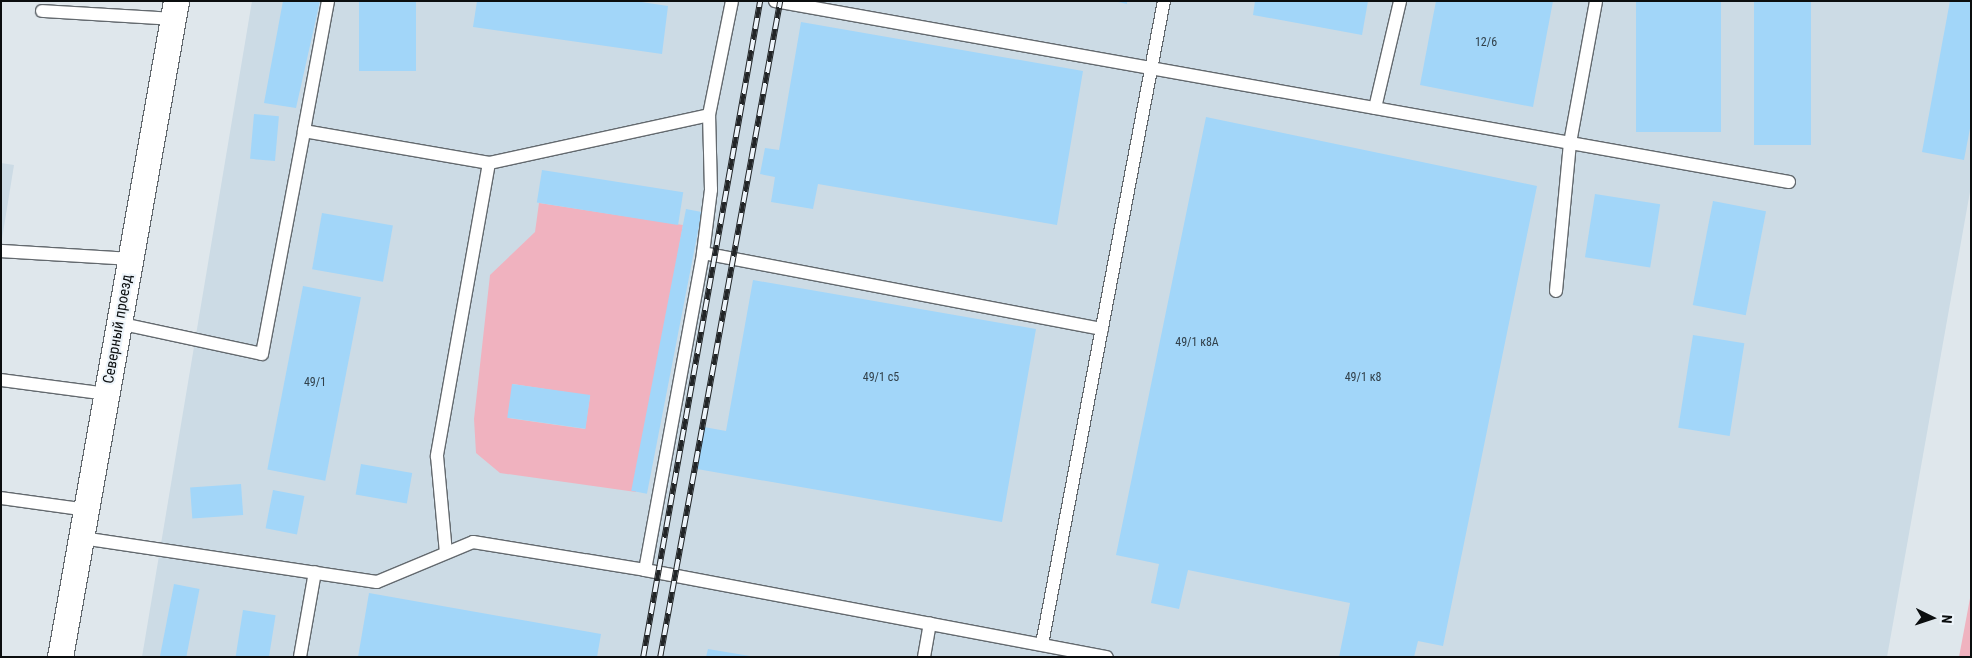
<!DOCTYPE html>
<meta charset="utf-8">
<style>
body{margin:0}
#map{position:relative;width:1972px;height:658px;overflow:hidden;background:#dfe7ec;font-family:"Roboto Condensed",sans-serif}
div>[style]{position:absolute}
.built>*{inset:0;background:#ccdbe5}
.green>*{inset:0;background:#f0b2bf}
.building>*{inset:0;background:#a2d6f9;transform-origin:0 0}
.roads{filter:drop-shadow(1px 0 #63696e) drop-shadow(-1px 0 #63696e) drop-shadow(0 1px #63696e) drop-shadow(0 -1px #63696e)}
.service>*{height:12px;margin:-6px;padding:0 6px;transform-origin:6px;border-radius:6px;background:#fff}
.minor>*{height:25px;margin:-12.5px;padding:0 12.5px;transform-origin:12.5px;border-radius:12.5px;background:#fff}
.rail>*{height:5.5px;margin-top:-2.75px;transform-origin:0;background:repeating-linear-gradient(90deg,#edf4fa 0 11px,#222527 0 22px);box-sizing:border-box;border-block:1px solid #222527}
span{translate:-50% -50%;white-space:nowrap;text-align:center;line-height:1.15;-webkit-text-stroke:4px #edf4fa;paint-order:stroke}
.number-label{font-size:12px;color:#31404a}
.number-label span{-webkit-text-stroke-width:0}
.street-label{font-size:15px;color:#0b0e0f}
.frame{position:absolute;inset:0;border:2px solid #0b0e0f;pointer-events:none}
.north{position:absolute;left:1907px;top:593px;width:50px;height:50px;-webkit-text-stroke:4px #edf4fa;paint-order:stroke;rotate:94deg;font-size:14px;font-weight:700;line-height:20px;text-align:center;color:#0b0e0f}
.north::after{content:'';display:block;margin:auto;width:18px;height:22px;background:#0b0e0f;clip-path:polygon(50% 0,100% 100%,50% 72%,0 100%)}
</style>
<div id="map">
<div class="built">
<i style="clip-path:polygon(252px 1px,1971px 1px,1971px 186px,1887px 657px,142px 657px)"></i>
<i style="clip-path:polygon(1px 163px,14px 165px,1px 245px)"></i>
</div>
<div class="green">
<i style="clip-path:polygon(evenodd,539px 203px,683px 225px,636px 492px,500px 473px,476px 453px,474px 419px,490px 275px,535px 232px,539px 203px,513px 384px,590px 396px,585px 429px,508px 418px,513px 384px)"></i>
<i style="clip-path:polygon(1971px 593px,1971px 657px,1959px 657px)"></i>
</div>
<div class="building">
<i style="clip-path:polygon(283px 1px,320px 1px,296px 108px,264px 103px)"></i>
<i style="left:359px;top:1px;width:57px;height:70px"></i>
<i style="clip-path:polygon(477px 1px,635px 1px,668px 6px,662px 54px,473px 27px)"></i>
<i style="clip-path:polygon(1114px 1px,1127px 1px,1127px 4px)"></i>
<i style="clip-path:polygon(1255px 1px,1368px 1px,1362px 35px,1253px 15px)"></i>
<i style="clip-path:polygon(1436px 1px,1553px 1px,1533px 107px,1420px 85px)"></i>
<i style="left:1636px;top:1px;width:85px;height:131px"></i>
<i style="left:1754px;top:1px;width:57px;height:144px"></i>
<i style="clip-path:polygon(1950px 1px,1971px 1px,1971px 123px,1964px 160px,1922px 152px)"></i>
<i style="clip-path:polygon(801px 22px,1083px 71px,1057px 225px,818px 184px,813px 209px,771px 202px,775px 177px,760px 174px,765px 148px,779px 150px)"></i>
<i style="left:254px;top:114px;width:25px;height:45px;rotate:5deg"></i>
<i style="clip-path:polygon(1206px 117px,1537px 186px,1443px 646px,1418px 641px,1414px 657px,1339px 657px,1350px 603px,1188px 570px,1179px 609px,1151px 603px,1159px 564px,1116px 555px)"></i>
<i style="left:542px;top:170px;width:143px;height:33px;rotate:9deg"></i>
<i style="left:1595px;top:194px;width:66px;height:64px;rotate:9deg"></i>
<i style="left:1713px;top:201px;width:54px;height:106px;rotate:11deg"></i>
<i style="left:686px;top:209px;width:16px;height:287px;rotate:11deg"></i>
<i style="left:322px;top:213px;width:72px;height:57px;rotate:10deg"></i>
<i style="clip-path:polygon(753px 280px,1036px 329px,1002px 522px,697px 469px,704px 427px,726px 431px)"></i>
<i style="left:303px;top:286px;width:59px;height:187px;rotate:11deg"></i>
<i style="left:1693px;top:335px;width:52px;height:94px;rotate:9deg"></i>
<i style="left:512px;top:384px;width:79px;height:34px;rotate:8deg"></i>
<i style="left:361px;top:464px;width:52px;height:31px;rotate:10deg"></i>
<i style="left:241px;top:484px;width:31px;height:51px;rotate:86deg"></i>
<i style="left:273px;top:490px;width:32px;height:39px;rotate:11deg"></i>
<i style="left:174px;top:584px;width:26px;height:74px;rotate:11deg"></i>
<i style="clip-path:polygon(369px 593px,601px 634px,597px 657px,358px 657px)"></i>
<i style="left:243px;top:610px;width:33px;height:48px;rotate:9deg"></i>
<i style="clip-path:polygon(708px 649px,750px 656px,749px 657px,706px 657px)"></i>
</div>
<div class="roads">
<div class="service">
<i style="left:328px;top:1px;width:132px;rotate:100.5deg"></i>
<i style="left:304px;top:131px;width:188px;rotate:9.8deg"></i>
<i style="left:489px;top:163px;width:298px;rotate:100.1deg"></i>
<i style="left:437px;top:456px;width:97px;rotate:84.7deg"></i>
<i style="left:775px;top:1px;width:1030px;rotate:10.12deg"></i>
<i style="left:42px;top:11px;width:131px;rotate:3.5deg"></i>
<i style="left:1375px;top:108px;width:110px;rotate:-76.8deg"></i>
<i style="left:489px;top:163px;width:225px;rotate:-12.3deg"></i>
<i style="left:709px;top:115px;width:116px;rotate:-78.6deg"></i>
<i style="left:1px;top:251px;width:129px;rotate:3.5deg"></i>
<i style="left:703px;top:253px;width:406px;rotate:10.8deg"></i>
<i style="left:1556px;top:291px;width:149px;rotate:-84.6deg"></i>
<i style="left:1570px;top:143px;width:144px;rotate:-79.6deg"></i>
<i style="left:118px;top:323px;width:147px;rotate:12.1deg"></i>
<i style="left:262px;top:354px;width:227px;rotate:-79.3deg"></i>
<i style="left:1px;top:380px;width:107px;rotate:7.5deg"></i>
<i style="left:1px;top:498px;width:87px;rotate:7.9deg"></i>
<i style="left:82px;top:538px;width:298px;rotate:8.5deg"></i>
<i style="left:377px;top:582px;width:104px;rotate:-22.6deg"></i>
<i style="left:473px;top:542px;width:174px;rotate:9.2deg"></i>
<i style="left:645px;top:570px;width:470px;rotate:10.7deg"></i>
<i style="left:645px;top:570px;width:322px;rotate:-79.6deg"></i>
<i style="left:703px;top:253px;width:64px;rotate:-82.8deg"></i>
<i style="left:711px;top:190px;width:75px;rotate:-91.5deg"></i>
<i style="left:1042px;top:644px;width:654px;rotate:-79.26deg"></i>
<i style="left:300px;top:657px;width:86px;rotate:-80deg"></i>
<i style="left:924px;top:657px;width:34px;rotate:-80deg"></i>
</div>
<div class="minor">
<i style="left:60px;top:657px;width:666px;rotate:-79.97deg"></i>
</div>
</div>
<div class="rail">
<i style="left:643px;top:657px;width:666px;rotate:-79.89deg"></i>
<i style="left:660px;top:657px;width:667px;rotate:-79.63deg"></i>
</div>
<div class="number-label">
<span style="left:1486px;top:43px">12/6</span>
<span style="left:1197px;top:343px">49/1 к8А</span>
<span style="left:881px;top:378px">49/1 с5</span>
<span style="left:1363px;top:378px">49/1 к8</span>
<span style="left:315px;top:383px">49/1</span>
</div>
<div class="street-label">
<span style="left:118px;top:329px;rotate:-80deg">Северный проезд</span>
</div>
<div class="frame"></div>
<div class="north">N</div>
</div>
